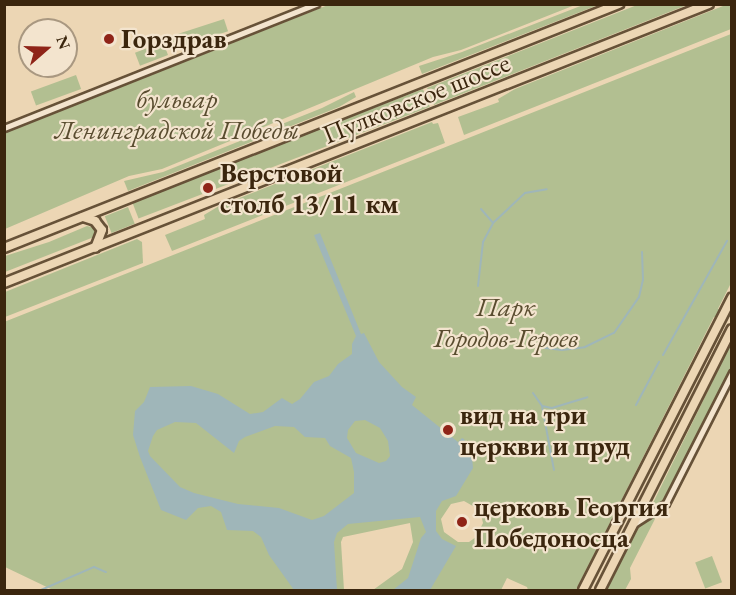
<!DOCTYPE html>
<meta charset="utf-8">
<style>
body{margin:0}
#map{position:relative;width:736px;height:595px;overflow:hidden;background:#ecd6b4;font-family:"EB Garamond",serif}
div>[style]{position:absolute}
.green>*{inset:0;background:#b2bf91;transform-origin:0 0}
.water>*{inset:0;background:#9fb6b9}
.stream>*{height:2px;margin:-1px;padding:0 1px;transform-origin:1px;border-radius:1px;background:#9fb6b9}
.roads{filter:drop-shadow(2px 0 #675238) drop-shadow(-2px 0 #675238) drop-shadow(0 2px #675238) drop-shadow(0 -2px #675238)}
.minor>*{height:5px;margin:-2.5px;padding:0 2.5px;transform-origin:2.5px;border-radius:2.5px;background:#f3e4ce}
.primary>*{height:8px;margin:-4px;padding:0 4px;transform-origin:4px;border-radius:4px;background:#ecd6b4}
.dots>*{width:16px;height:16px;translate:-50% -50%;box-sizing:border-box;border:3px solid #f3e4ce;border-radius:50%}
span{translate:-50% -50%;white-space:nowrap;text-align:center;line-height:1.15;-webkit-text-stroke:4.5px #f3e4ce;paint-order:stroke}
.poi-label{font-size:27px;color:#3b260e;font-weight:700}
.left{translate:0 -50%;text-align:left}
.park-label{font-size:27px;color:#594c2f;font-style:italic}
.street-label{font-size:27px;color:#3b260e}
.frame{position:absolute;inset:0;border:6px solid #3b260e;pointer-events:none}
.north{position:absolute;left:18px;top:18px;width:60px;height:60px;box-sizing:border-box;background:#f3e4ce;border:2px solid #a99881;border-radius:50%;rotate:70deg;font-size:16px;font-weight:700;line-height:24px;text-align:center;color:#3b260e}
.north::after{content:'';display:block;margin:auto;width:21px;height:27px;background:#8f2418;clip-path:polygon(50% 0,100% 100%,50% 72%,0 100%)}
</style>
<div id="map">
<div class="green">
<i style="clip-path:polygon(728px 4px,731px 5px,731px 29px,464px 135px,458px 117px,499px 102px,498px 99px,515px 89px)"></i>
<i style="clip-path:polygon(328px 5px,575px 5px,461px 50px,433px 57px,162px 169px,129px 176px,5px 229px,5px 133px)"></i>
<i style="clip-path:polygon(583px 5px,598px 5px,422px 74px,419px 66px,462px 52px)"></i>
<i style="clip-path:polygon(637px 5px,687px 5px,434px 105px,427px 88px)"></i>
<i style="left:224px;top:19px;width:13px;height:60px;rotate:72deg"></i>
<i style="clip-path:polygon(evenodd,731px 34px,731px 283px,576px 590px,528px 590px,527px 587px,507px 578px,501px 590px,373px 590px,402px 569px,413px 542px,410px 523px,343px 537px,341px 542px,344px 590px,53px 590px,5px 567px,4px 322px,731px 34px,464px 501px,480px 510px,483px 523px,476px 537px,469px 542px,458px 542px,444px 532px,441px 519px,451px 504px,464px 501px)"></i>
<i style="left:163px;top:42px;width:14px;height:30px;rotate:69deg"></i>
<i style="left:76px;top:75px;width:15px;height:48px;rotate:70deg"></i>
<i style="left:423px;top:89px;width:19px;height:312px;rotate:69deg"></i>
<i style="clip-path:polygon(354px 92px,356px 97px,339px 107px,128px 191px,124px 181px,163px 172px,322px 108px)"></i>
<i style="clip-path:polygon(432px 122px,433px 124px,438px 123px,445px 143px,172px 251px,165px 235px,205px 219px,204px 215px,219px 206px)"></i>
<i style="left:128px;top:207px;width:18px;height:25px;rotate:68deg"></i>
<i style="clip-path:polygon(87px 226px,95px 228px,94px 237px,5px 272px,5px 256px,49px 242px)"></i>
<i style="clip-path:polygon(137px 239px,142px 242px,143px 263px,5px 317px,5px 292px)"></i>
<i style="left:731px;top:309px;width:8px;height:315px;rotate:90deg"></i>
<i style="clip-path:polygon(731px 344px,731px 369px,666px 499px,650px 509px)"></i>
<i style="clip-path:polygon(651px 516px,655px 516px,655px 519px,630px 568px,631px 579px,625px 590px,606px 590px,640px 525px)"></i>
<i style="left:712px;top:556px;width:28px;height:18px;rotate:69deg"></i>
</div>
<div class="water">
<i style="clip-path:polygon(evenodd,320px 233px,361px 334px,364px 333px,379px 362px,402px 387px,416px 397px,412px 405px,458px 442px,462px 438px,464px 439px,472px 457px,473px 468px,456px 496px,442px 501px,436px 511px,436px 531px,442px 539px,456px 546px,430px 590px,393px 590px,408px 578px,421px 538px,426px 532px,420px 517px,348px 524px,337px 533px,334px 542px,337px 590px,294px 590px,269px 555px,261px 537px,253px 531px,227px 530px,221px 512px,211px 506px,198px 508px,186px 520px,161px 510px,140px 457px,133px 435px,135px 411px,144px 402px,150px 387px,191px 386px,218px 394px,250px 414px,263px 412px,282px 398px,292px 404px,300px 399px,314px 382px,329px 376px,338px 364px,352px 354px,352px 344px,356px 336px,314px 235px,320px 233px,365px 420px,380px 428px,388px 441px,390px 456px,386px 461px,379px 463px,356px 453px,347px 438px,348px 430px,355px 421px,365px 420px,320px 233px,175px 422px,196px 423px,234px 453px,239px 441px,245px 437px,275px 426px,294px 427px,305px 437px,325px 438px,330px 446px,351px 458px,354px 472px,354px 493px,324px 516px,312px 520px,279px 508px,238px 504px,194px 493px,180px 487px,150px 456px,148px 451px,153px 436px,157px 430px,175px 422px)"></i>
</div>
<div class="stream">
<i style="left:481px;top:209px;width:18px;rotate:49deg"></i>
<i style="left:478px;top:286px;width:44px;rotate:-83.5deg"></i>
<i style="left:483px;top:242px;width:21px;rotate:-62deg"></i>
<i style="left:493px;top:223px;width:44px;rotate:-43.2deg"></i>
<i style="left:525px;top:193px;width:22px;rotate:-10deg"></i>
<i style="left:537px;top:347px;width:25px;rotate:7deg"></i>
<i style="left:562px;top:350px;width:23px;rotate:-7deg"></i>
<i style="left:585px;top:347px;width:32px;rotate:-26deg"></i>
<i style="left:614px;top:333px;width:44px;rotate:-55.2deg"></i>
<i style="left:639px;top:297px;width:17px;rotate:-77deg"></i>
<i style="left:643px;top:280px;width:28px;rotate:-92deg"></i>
<i style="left:663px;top:355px;width:131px;rotate:-60.7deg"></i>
<i style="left:533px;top:393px;width:16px;rotate:55deg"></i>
<i style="left:542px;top:406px;width:10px;rotate:11deg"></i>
<i style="left:552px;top:408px;width:37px;rotate:-17deg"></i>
<i style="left:636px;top:405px;width:49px;rotate:-61.9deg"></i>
<i style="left:542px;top:406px;width:65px;rotate:79.4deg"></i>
<i style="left:41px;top:590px;width:58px;rotate:-23.5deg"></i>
<i style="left:94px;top:567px;width:13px;rotate:23deg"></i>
</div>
<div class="roads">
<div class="minor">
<i style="left:4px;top:128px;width:336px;rotate:-21.7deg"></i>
<i style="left:634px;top:524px;width:38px;rotate:-33deg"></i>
<i style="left:666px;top:503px;width:146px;rotate:-63.1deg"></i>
</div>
<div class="primary">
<i style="left:83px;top:217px;width:13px;rotate:18deg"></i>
<i style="left:95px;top:221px;width:11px;rotate:52deg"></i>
<i style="left:102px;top:230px;width:19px;rotate:111deg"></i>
<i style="left:4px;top:248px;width:662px;rotate:-21.64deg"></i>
<i style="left:4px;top:283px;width:758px;rotate:-21.59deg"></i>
<i style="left:583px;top:590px;width:328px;rotate:-63deg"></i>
<i style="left:600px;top:590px;width:292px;rotate:-63.2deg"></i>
</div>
</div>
<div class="dots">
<i style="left:109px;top:39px;background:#8f2418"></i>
<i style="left:208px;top:188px;background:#8f2418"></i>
<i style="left:448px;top:430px;background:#8f2418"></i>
<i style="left:462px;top:522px;background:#8f2418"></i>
</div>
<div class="poi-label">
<span class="left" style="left:121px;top:39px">Горздрав</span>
<span class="left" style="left:220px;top:188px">Верстовой<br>столб 13/11 км</span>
<span class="left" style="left:460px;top:430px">вид на три<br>церкви и пруд</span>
<span class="left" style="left:474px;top:522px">церковь Георгия<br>Победоносца</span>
</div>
<div class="park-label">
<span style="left:177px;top:114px">бульвар<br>Ленинградской Победы</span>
<span style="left:506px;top:322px">Парк<br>Городов-Героев</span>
</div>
<div class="street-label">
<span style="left:416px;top:98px;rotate:-22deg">Пулковское шоссе</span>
</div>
<div class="frame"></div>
<div class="north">N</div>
</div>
